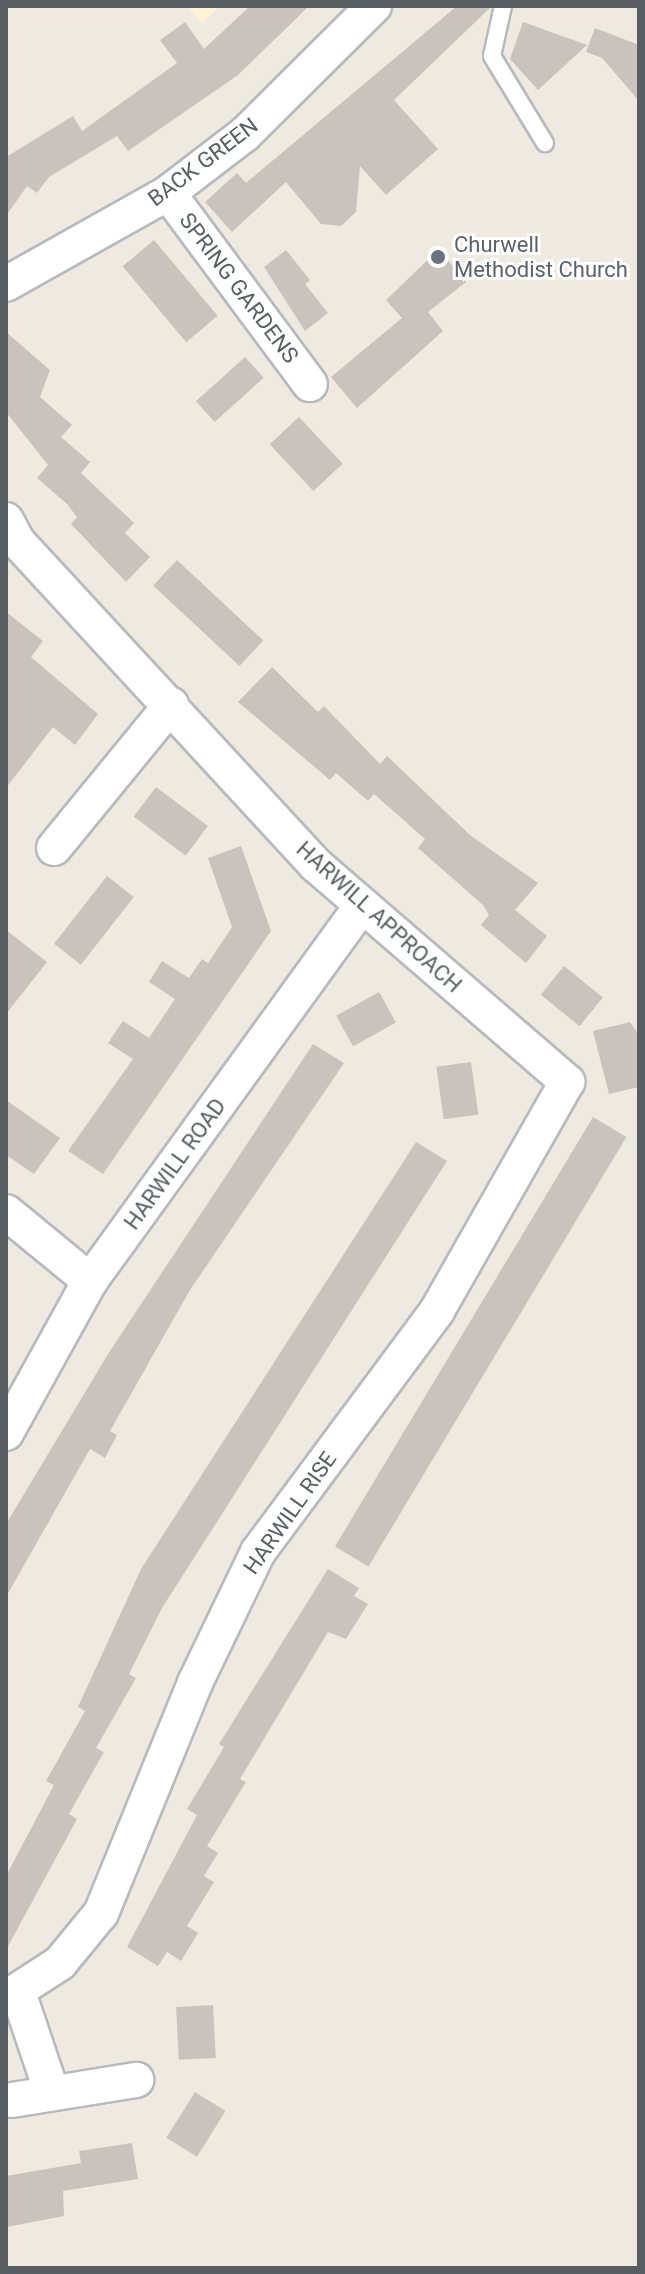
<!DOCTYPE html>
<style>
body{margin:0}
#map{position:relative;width:645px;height:2274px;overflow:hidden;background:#eeeae0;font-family:Roboto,sans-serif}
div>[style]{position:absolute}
.commercial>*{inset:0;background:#fff3d4}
.building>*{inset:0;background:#c8c4bd;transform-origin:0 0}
.roads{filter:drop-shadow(2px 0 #b6b9be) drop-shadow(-2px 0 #b6b9be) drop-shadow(0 2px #b6b9be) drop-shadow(0 -2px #b6b9be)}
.service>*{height:16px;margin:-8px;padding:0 8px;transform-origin:8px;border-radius:8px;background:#fff}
.minor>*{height:34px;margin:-17px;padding:0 17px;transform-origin:17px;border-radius:17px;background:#fff}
.dots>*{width:22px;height:22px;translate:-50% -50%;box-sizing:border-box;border:4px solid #fff;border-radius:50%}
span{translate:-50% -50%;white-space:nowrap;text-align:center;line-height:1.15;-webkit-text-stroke:6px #fff;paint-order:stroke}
.street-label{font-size:22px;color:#595e63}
.worship-label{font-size:22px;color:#5b616d}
.left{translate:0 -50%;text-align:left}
.frame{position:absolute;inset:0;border:8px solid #595e63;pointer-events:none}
</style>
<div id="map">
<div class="commercial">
<i style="clip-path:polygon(187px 6px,220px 6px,202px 23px)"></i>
</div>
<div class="building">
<i style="clip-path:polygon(250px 6px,309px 6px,238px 75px,128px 151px,117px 136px,49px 177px,37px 193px,27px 186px,6px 216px,6px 157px,73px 116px,82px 131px,177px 63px,160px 40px,185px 22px,204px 49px)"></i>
<i style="clip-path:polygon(457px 6px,492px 6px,394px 100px,438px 149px,386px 195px,360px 166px,356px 212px,341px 226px,321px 224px,286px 182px,232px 232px,205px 202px,237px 173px,246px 183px)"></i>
<i style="clip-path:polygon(523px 22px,587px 45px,538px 90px,510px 59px)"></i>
<i style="clip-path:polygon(595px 28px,639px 45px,639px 101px,602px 58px,586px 52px)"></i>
<i style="left:154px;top:240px;width:99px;height:41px;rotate:50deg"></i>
<i style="clip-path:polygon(439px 249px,466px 282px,428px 312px,443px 331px,357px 408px,331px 377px,402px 318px,386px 300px)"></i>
<i style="clip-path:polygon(286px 250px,310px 280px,298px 290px,305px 284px,328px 313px,305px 331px,264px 267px)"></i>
<i style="clip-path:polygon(6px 332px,50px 370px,40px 397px,72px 425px,61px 437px,90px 462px,81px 473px,134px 523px,125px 533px,150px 557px,126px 582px,71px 524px,77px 517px,67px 504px,37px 478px,48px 465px,6px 412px)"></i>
<i style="left:245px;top:357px;width:28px;height:66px;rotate:48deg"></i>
<i style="left:299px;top:417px;width:64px;height:40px;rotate:47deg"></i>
<i style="left:177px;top:560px;width:118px;height:35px;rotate:43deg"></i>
<i style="clip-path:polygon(6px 612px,43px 641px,31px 657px,98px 714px,75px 745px,53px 727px,6px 788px)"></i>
<i style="clip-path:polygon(272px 667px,318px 712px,324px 706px,380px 764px,387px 756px,470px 835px,538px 883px,515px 910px,547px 936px,526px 963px,481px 925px,489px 915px,483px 905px,418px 848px,425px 839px,374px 794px,368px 801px,336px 773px,330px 780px,238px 702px)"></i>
<i style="left:156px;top:787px;width:65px;height:37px;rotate:37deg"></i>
<i style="clip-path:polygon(241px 846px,271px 931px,103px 1174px,68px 1151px,133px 1059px,108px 1043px,123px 1021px,149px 1038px,175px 999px,149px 982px,162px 961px,189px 978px,202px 959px,208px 963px,232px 927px,208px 858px)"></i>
<i style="left:107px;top:876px;width:34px;height:86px;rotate:38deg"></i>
<i style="clip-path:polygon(6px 930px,47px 962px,6px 1014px)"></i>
<i style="left:564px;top:966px;width:50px;height:37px;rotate:39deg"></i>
<i style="left:379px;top:992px;width:35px;height:49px;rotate:61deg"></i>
<i style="clip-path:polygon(630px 1022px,639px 1035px,639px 1087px,609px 1094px,593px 1031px)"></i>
<i style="clip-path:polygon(313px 1044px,344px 1063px,190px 1290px,110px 1431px,117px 1435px,105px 1458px,90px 1449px,6px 1597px,6px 1524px,108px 1354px)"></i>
<i style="left:471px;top:1062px;width:53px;height:35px;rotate:82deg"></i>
<i style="clip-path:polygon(6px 1100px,60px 1138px,34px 1174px,6px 1155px)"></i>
<i style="left:593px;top:1117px;width:39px;height:501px;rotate:31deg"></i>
<i style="clip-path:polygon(416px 1142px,447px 1161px,162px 1608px,129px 1674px,136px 1678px,96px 1748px,104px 1752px,69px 1814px,77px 1819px,6px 1950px,6px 1876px,54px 1785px,46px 1781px,85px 1711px,78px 1707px,141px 1569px)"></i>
<i style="clip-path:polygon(328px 1569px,359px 1588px,354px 1596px,368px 1604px,346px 1639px,328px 1632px,240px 1779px,246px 1782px,207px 1846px,218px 1853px,204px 1876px,214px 1882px,187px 1926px,198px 1933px,181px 1961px,167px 1952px,158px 1966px,127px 1947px,197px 1815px,187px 1809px,224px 1747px,219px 1744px)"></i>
<i style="left:213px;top:2005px;width:53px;height:37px;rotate:87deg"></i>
<i style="left:195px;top:2092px;width:36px;height:54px;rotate:32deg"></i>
<i style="clip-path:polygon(132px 2143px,138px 2179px,63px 2191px,64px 2216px,6px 2227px,6px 2176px,81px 2163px,79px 2151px)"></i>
</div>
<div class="roads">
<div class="service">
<i style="left:503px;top:6px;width:51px;rotate:102.4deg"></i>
<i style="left:492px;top:56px;width:102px;rotate:58.7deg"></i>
</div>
<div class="minor">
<i style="left:168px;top:193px;width:238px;rotate:53.4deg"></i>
<i style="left:6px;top:284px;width:186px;rotate:-29.3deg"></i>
<i style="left:168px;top:193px;width:97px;rotate:-37.5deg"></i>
<i style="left:245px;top:134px;width:182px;rotate:-44.8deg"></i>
<i style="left:6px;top:520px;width:24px;rotate:62deg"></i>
<i style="left:17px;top:541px;width:441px;rotate:47.3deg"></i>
<i style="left:316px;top:865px;width:332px;rotate:40.8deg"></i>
<i style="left:567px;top:1082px;width:263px;rotate:119.6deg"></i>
<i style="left:437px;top:1311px;width:300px;rotate:126.6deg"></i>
<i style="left:258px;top:1552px;width:145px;rotate:115.7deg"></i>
<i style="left:195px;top:1683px;width:248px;rotate:112.2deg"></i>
<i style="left:101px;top:1913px;width:65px;rotate:129.4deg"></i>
<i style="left:60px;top:1963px;width:64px;rotate:147.1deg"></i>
<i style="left:54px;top:848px;width:185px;rotate:-50.7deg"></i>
<i style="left:6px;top:1212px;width:109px;rotate:39.4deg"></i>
<i style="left:6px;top:1433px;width:174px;rotate:-61.1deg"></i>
<i style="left:90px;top:1281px;width:463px;rotate:-54.1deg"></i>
<i style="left:19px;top:1995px;width:103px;rotate:71.4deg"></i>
<i style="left:12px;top:2100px;width:126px;rotate:-9.2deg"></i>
</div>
</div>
<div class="dots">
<i style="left:438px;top:257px;background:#6b7280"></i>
</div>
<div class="street-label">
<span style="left:203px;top:162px;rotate:-37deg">BACK GREEN</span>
<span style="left:239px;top:288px;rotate:53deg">SPRING GARDENS</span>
<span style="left:379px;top:917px;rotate:42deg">HARWILL APPROACH</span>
<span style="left:175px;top:1164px;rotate:-54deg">HARWILL ROAD</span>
<span style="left:290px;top:1513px;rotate:-55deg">HARWILL RISE</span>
</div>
<div class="worship-label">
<span class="left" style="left:454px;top:257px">Churwell<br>Methodist Church</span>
</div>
<div class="frame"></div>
</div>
